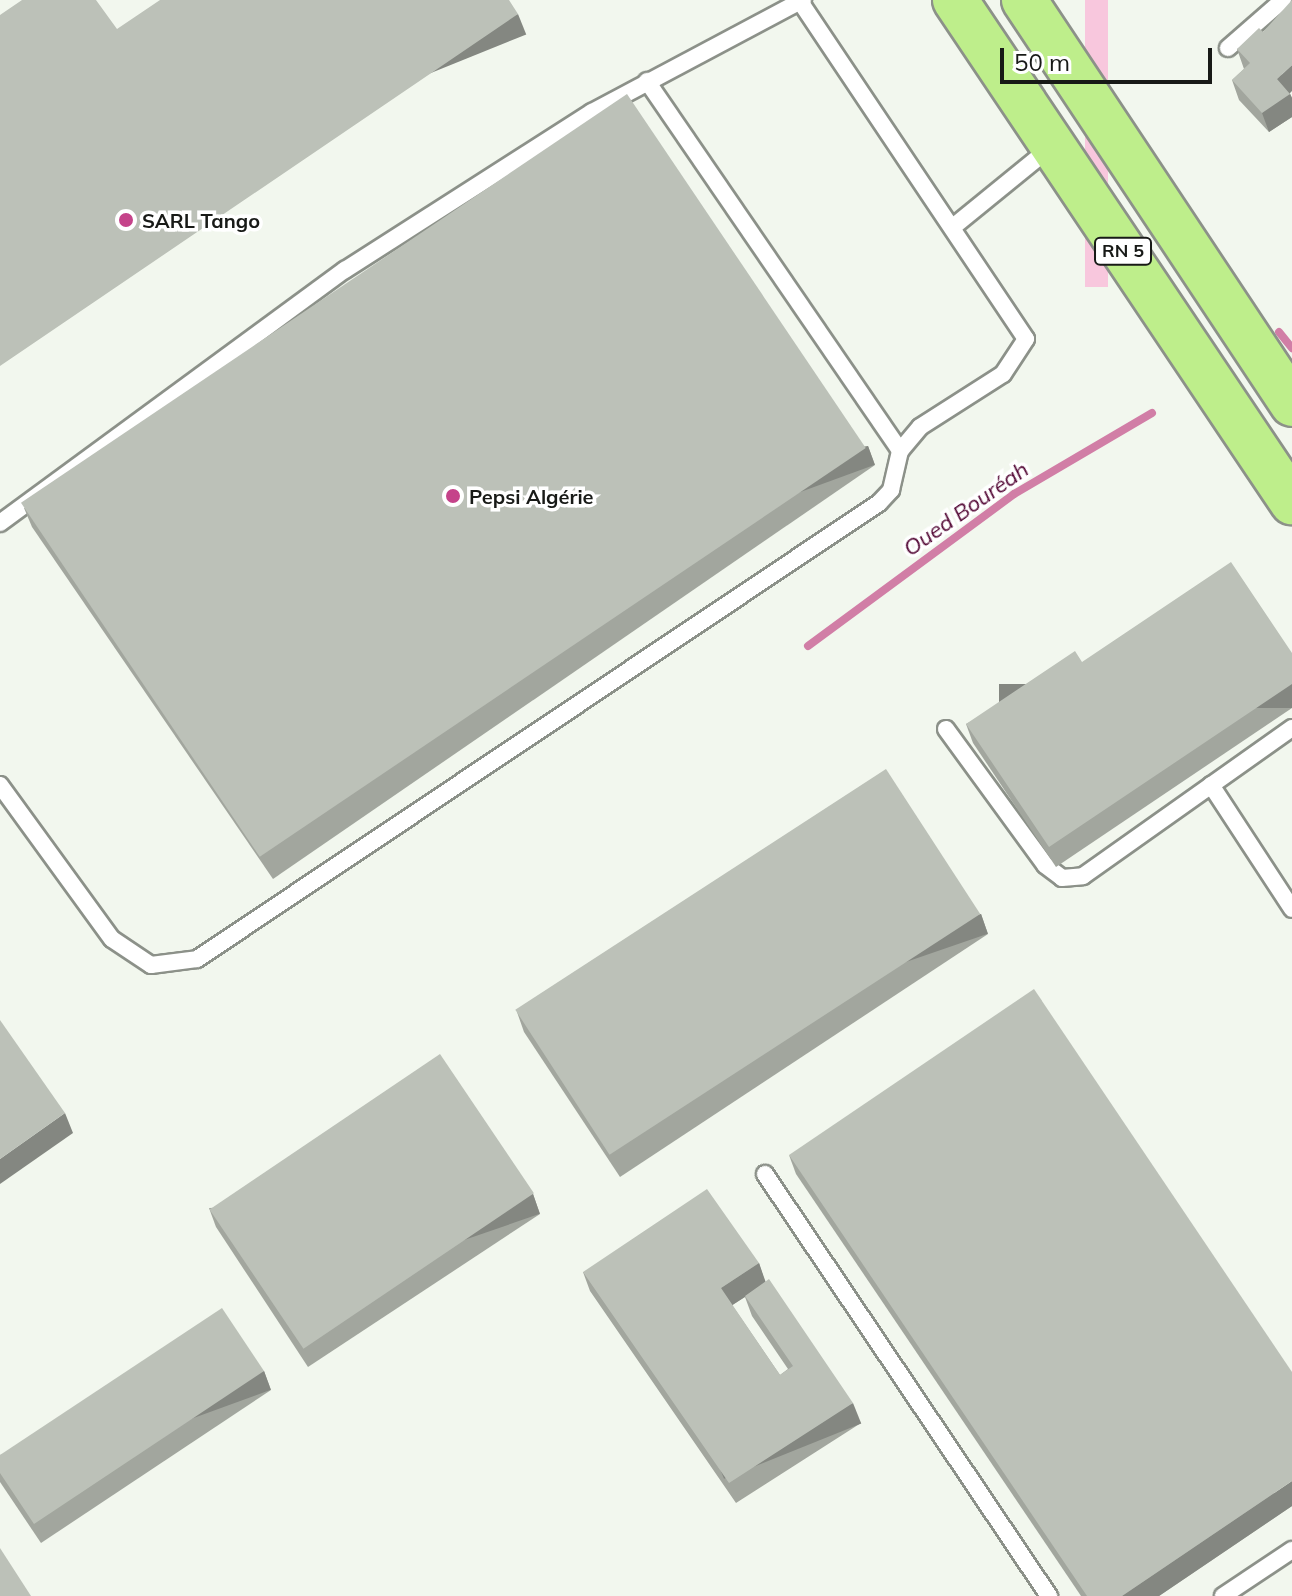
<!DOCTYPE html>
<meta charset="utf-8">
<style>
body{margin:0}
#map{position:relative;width:1292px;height:1596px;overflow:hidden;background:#f2f7ee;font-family:Mulish,sans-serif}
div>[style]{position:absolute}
.green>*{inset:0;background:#f8c7dd;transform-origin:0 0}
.stream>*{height:8px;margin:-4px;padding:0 4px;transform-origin:4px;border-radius:4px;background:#d17ea6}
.roads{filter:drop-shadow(2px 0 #8c9189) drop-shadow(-2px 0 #8c9189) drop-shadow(0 2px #8c9189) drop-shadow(0 -2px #8c9189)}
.service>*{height:16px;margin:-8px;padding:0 8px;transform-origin:8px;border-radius:8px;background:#fff}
.trunk>*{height:44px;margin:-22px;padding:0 22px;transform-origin:22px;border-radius:22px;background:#beee8b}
.wall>*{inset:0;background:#a2a69e}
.shaded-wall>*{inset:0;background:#848781;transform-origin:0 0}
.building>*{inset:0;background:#bcc1b8;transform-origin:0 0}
.dots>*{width:22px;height:22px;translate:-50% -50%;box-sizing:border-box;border:4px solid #fff;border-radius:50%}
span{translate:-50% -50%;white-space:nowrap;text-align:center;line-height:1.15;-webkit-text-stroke:7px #fff;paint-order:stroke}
.shield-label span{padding:2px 6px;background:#fff;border:2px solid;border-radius:6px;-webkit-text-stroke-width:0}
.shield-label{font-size:18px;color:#181a17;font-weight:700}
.poi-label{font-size:20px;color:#181a17;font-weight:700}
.left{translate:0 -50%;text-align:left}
.water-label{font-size:22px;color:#510533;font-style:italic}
.scale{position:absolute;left:1000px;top:48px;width:212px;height:36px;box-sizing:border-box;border:4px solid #181a17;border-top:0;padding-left:10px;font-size:24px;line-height:28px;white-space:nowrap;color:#181a17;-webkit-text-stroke:6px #fff;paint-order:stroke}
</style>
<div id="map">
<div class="green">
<i style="left:1085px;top:0;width:23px;height:287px"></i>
</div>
<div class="stream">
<i style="left:1279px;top:332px;width:21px;rotate:51deg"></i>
<i style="left:808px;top:646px;width:256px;rotate:-36.4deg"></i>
<i style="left:1014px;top:494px;width:160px;rotate:-30.4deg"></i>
</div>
<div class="roads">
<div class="service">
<i style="left:1228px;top:48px;width:73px;rotate:-41.1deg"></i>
<i style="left:647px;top:81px;width:448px;rotate:55.6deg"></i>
<i style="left:953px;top:227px;width:127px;rotate:-39.2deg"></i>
<i style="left:0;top:523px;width:428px;rotate:-36.3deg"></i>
<i style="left:345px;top:270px;width:293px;rotate:-32.6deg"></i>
<i style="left:592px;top:112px;width:239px;rotate:-28deg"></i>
<i style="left:946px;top:729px;width:168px;rotate:53.9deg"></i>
<i style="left:1045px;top:865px;width:21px;rotate:37deg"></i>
<i style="left:1062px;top:878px;width:21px;rotate:-5deg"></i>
<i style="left:1083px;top:876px;width:256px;rotate:-35.3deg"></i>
<i style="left:0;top:785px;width:190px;rotate:54deg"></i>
<i style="left:112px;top:939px;width:47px;rotate:33.7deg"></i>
<i style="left:151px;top:965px;width:46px;rotate:-7.4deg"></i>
<i style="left:197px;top:959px;width:820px;rotate:-33.77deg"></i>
<i style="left:879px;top:503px;width:18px;rotate:-47deg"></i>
<i style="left:891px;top:490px;width:40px;rotate:-77deg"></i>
<i style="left:900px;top:451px;width:31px;rotate:-50deg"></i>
<i style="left:920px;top:427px;width:98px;rotate:-32.6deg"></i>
<i style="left:1003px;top:374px;width:42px;rotate:-56.7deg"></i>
<i style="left:1026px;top:339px;width:406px;rotate:-123.8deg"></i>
<i style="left:1211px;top:785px;width:148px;rotate:56.8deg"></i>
<i style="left:765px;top:1174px;width:509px;rotate:56.06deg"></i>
<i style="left:1223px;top:1596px;width:83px;rotate:-33.7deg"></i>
</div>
<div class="trunk">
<i style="left:955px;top:0;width:605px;rotate:56.13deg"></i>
<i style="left:1024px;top:0;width:485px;rotate:56.4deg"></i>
</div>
</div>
<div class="wall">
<i style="clip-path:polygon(1263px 32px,1292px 98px,1292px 117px,1269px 132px,1239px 100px,1232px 80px,1244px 69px,1237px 49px)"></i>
<i style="clip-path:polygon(868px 446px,875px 465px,273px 879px,32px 527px,24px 508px)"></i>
<i style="clip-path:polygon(1292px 653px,1292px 708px,1056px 867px,973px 743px,966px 724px,1082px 662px)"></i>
<i style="clip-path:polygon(981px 914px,988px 934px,620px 1177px,524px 1032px,517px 1012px)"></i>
<i style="clip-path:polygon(789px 1155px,1292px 1506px,1159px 1596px,1081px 1596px,796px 1174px)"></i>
<i style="clip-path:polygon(533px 1194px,540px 1214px,308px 1367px,216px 1227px,209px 1208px)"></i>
<i style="clip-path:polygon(evenodd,759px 1263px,765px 1282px,861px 1423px,736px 1503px,590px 1291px,583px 1272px,759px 1263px,745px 1297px,752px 1316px,788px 1369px,780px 1375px,732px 1305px,745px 1297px)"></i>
<i style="clip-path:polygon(264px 1371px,271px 1390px,41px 1543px,0 1482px,0 1455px)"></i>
</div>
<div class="shaded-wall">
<i style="left:518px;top:14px;width:22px;height:626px;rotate:68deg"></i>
<i style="clip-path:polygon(1292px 65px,1292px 91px,1287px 96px,1290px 94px,1292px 98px,1292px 117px,1269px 132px,1262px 113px,1277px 79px)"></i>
<i style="left:868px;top:446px;width:20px;height:731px;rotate:70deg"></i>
<i style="left:1292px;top:684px;width:24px;height:293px;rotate:90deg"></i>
<i style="left:981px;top:914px;width:21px;height:441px;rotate:71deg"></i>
<i style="clip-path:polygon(65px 1113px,73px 1133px,0 1184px,0 1159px)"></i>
<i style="left:533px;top:1194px;width:21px;height:278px;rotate:71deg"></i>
<i style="clip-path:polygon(759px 1263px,766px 1283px,728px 1308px,721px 1288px)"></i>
<i style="left:264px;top:1371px;width:20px;height:276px;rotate:70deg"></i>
<i style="left:853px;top:1403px;width:22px;height:148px;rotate:68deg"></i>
<i style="clip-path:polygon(1292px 1481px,1292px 1506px,1159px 1596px,1122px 1596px)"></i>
</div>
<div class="building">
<i style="clip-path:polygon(22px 0,96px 0,117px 29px,160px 0,509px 0,518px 14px,0 366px,0 15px)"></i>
<i style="clip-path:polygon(1292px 0,1292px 65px,1277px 79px,1290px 94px,1262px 113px,1232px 80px,1250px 63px,1237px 49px,1259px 28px,1263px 32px)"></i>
<i style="left:627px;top:94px;width:427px;height:731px;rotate:56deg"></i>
<i style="clip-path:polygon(1231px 562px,1292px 653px,1292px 684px,1049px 847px,966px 724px,1075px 651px,1082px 662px)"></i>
<i style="left:886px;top:769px;width:173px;height:442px;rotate:57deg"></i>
<i style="clip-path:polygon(1034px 989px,1292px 1372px,1292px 1481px,1122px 1596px,1087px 1596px,789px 1155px)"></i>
<i style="clip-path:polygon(0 1020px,65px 1113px,0 1159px)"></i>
<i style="left:440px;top:1054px;width:168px;height:278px;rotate:56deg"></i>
<i style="clip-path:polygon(707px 1189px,759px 1263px,721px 1288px,780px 1375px,793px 1366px,745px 1296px,769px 1279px,853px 1403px,729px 1483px,583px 1272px)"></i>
<i style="clip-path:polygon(222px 1308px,264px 1371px,34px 1524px,0 1473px,0 1455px)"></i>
<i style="clip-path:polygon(0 1548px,31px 1596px,0 1596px)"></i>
</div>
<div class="dots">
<i style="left:126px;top:220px;background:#c5438a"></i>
<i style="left:453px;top:496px;background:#c5438a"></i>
</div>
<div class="shield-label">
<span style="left:1123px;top:251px">RN 5</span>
</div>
<div class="poi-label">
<span class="left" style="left:142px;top:220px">SARL Tango</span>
<span class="left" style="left:469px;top:496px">Pepsi Algérie</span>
</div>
<div class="water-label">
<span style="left:966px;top:509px;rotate:-35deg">Oued Bouréah</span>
</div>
<div class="scale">50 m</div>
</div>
